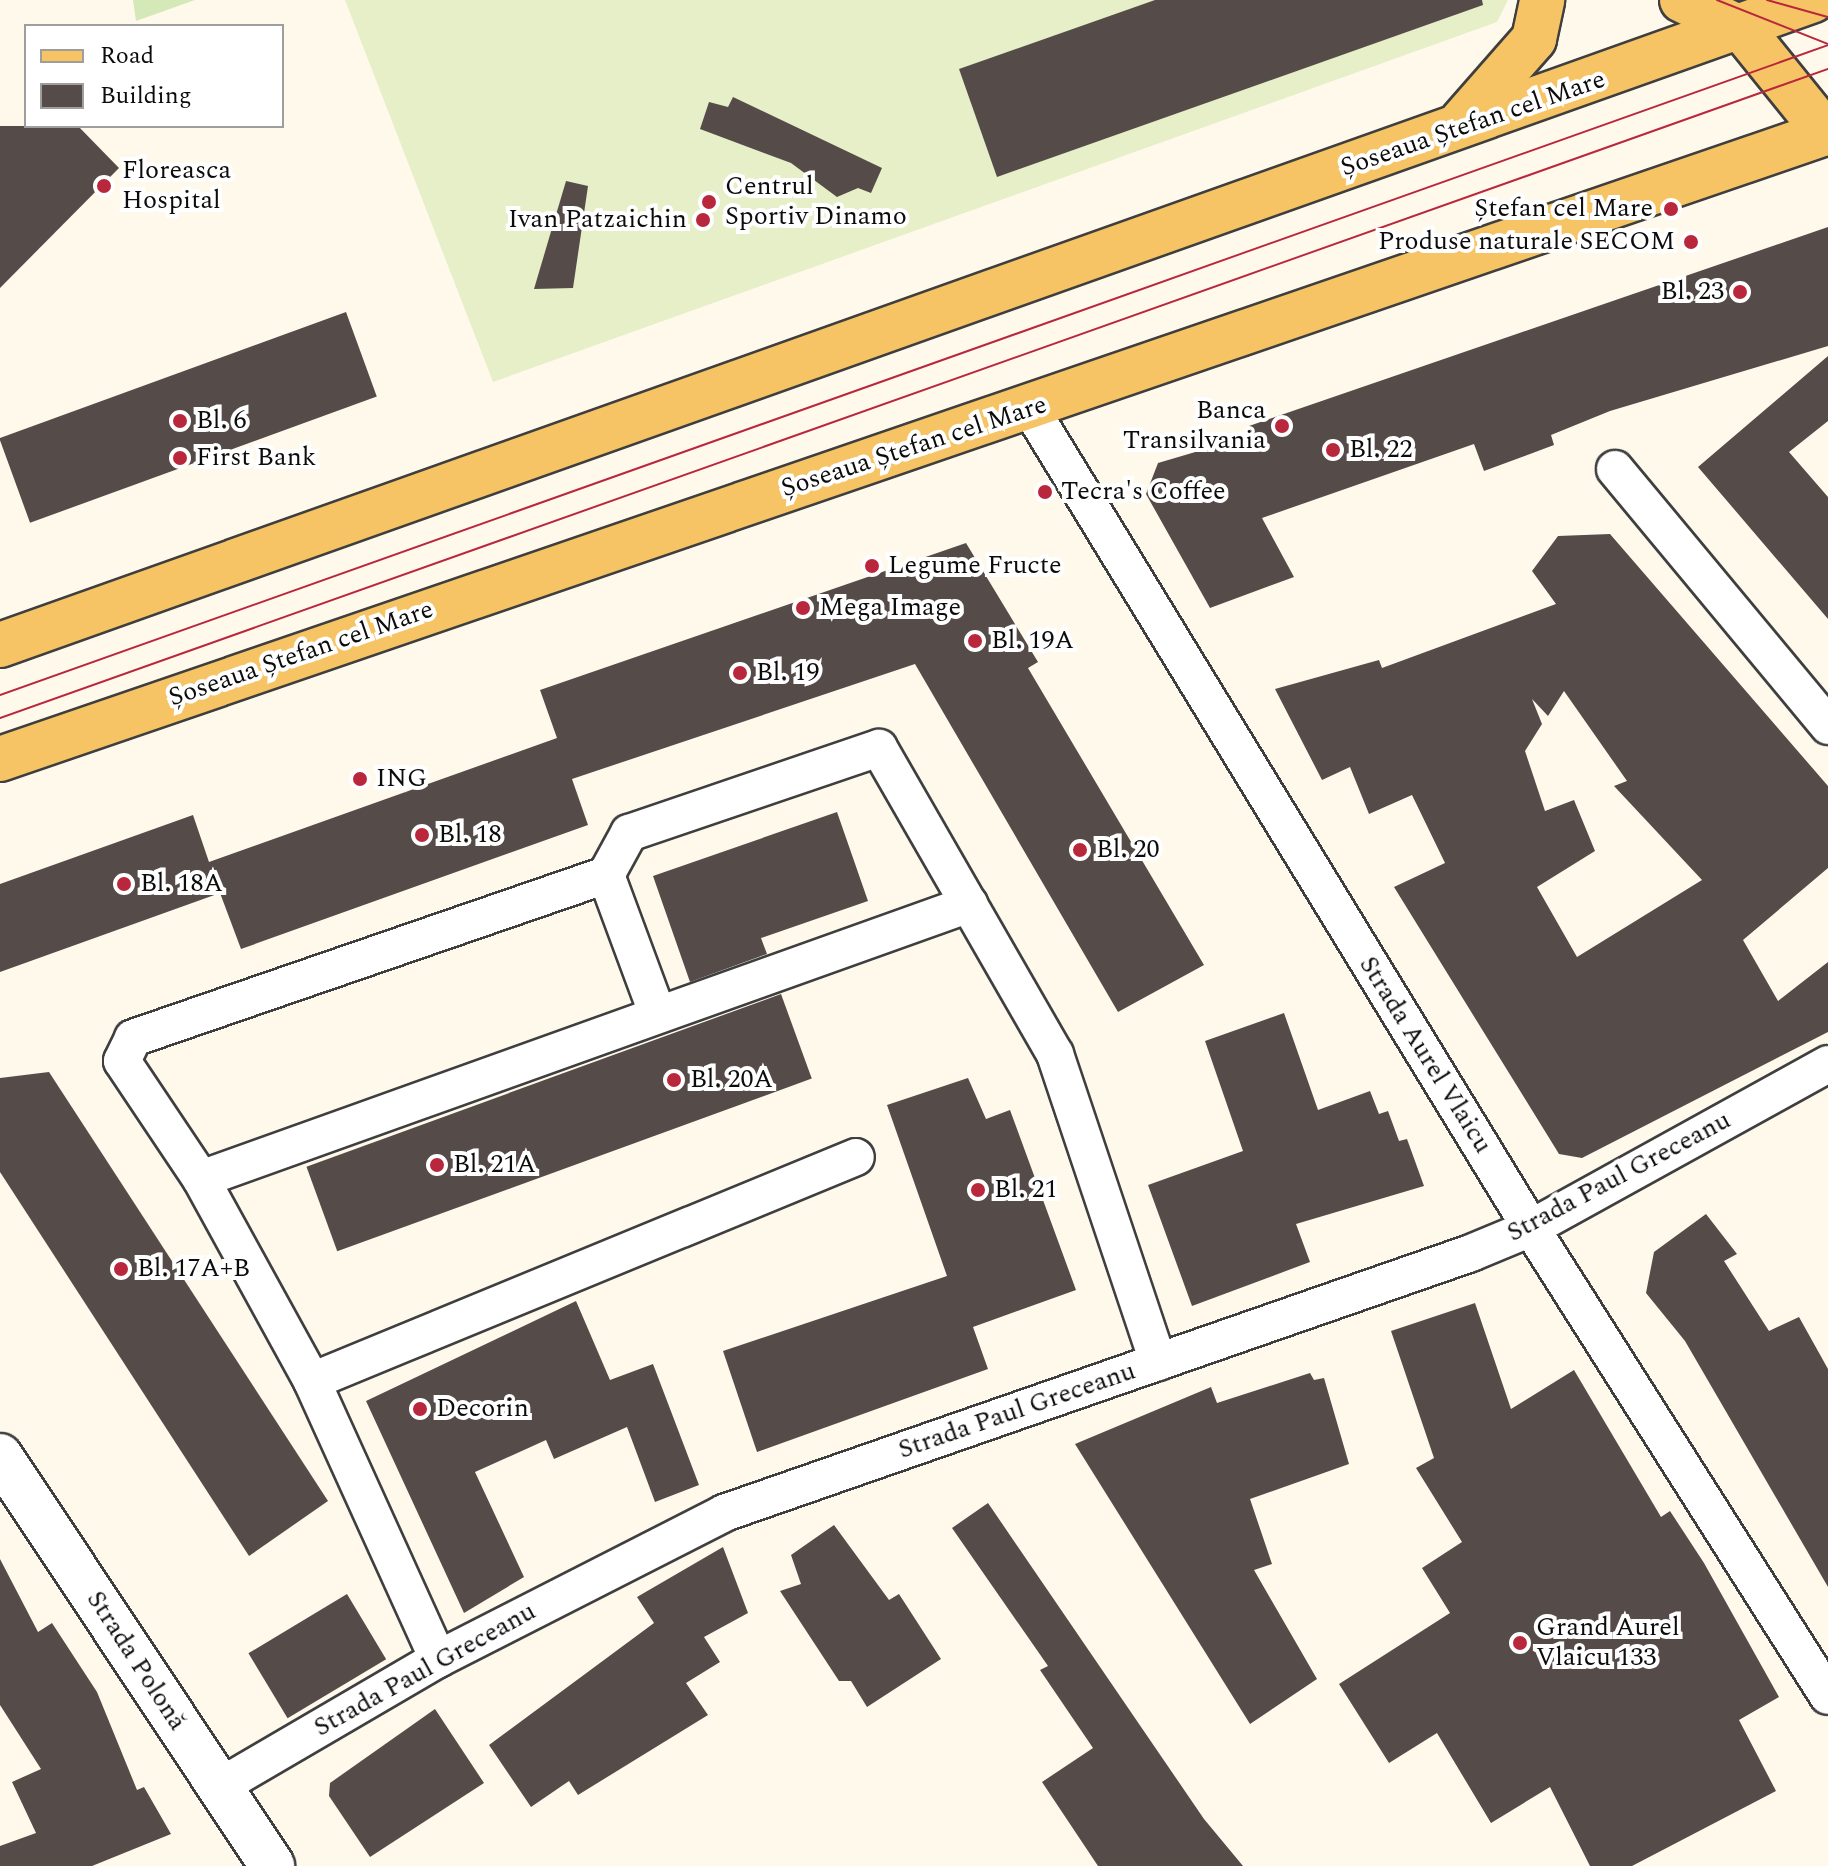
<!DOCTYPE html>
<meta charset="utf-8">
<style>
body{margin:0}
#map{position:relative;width:1828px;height:1866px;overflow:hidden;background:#fff9ec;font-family:Spectral,serif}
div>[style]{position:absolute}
.green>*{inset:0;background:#d5e8b7}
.pitch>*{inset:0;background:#e6efc8}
.building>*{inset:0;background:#554c49;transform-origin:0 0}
.roads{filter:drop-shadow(2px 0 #3f3f3f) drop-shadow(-2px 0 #3f3f3f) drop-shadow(0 2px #3f3f3f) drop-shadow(0 -2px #3f3f3f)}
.minor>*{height:36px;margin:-18px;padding:0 18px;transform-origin:18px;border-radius:18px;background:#fff}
.tertiary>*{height:44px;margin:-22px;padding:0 22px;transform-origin:22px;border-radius:22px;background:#fff}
.primary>*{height:44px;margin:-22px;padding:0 22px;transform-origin:22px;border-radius:22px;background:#f6c464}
.tram>*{height:2px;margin:-1px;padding:0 1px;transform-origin:1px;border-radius:1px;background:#b9273d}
.dots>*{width:22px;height:22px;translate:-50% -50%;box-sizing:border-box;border:4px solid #fff;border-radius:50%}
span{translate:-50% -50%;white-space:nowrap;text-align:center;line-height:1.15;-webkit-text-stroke:8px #fff;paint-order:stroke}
.street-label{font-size:26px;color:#0c0c0c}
.poi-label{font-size:26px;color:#0c0c0c}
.left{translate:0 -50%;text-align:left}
.right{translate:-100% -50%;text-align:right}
.legend{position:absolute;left:24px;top:24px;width:260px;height:104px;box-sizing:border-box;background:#fff;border:2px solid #9e9e9e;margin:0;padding:10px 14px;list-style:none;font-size:24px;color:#0c0c0c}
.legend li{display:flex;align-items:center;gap:16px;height:40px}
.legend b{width:40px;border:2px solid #9e9e9e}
</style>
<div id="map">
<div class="green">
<i style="clip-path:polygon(133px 0,195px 0,136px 21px)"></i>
</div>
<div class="pitch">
<i style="clip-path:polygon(345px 0,1508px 0,1497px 22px,493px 382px)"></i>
</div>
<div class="building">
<i style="clip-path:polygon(1155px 0,1482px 0,1483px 5px,997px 177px,959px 69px)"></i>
<i style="clip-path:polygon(733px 97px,882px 168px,871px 193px,858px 188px,837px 197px,791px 163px,700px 129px,709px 102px,728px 107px)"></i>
<i style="clip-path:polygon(0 126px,78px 126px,119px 168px,0 288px)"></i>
<i style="clip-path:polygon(566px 181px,588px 186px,573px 288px,534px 289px)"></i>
<i style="clip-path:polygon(1828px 227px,1828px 346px,1610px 411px,1551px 435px,1554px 445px,1484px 471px,1474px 444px,1262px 518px,1294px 577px,1210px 608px,1146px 494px,1158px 463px,1253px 435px,1249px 426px)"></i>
<i style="left:346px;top:312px;width:90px;height:369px;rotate:70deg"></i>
<i style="clip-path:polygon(1828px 356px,1828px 421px,1789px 452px,1828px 497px,1828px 619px,1698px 467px)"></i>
<i style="clip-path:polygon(evenodd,1610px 534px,1828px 786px,1828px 868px,1743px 940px,1778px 1001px,1828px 962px,1828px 1032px,1582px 1158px,1559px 1154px,1394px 887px,1445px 863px,1412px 795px,1369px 814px,1350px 767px,1322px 780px,1275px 689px,1379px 660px,1382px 668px,1556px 604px,1532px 571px,1558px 536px,1610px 534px,1564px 691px,1627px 781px,1614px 786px,1702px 880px,1577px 957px,1537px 887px,1595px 851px,1574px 800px,1545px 811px,1525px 751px,1542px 724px,1532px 699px,1548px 716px,1564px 691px)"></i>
<i style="clip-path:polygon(966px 543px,1038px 662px,1028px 668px,1204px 965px,1118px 1012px,915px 664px,572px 779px,588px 825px,241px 949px,220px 893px,0 972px,0 884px,193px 815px,209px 862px,557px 738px,540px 690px)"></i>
<i style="clip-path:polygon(837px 812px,868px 901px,761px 938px,767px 954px,690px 982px,653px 876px)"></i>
<i style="left:781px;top:994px;width:90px;height:505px;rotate:70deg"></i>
<i style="clip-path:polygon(1284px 1013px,1318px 1110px,1370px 1091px,1379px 1114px,1388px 1111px,1399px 1141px,1407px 1139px,1424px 1186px,1296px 1224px,1310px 1262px,1192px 1306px,1148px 1185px,1243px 1151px,1205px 1041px)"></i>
<i style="clip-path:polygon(49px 1072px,328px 1501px,249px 1556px,0 1172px,0 1078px)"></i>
<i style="clip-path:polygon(968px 1078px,986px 1119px,1010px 1110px,1076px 1290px,973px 1327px,988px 1369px,757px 1452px,723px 1351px,947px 1276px,887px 1105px)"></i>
<i style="clip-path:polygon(1706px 1214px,1737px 1254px,1724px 1261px,1769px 1331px,1799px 1317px,1828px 1369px,1828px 1587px,1685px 1341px,1646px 1293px,1654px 1252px)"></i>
<i style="clip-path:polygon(576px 1301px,610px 1380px,653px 1364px,699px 1485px,655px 1502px,627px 1427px,554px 1459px,546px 1440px,475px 1472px,524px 1577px,464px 1613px,366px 1401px)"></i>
<i style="clip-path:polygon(1475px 1303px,1511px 1409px,1574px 1370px,1661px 1517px,1670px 1511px,1704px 1563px,1779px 1697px,1739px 1720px,1776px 1791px,1632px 1866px,1590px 1866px,1550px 1787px,1491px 1823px,1437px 1733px,1389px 1763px,1339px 1684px,1450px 1613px,1422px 1568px,1462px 1542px,1416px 1468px,1434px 1458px,1391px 1331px)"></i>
<i style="clip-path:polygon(1310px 1373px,1314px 1380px,1324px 1378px,1349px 1464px,1250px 1499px,1272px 1564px,1254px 1570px,1317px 1679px,1250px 1724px,1075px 1444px,1211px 1387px,1217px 1403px)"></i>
<i style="clip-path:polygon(988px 1503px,1204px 1819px,1243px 1866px,1098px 1866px,1042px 1782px,1093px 1748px,1040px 1670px,1048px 1666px,952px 1528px)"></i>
<i style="clip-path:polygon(834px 1525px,889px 1600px,899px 1594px,941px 1659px,867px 1707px,851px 1681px,839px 1681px,780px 1591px,801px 1584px,791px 1555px)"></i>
<i style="clip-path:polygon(723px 1547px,748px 1613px,704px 1637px,720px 1662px,686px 1683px,708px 1715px,578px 1795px,569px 1781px,531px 1807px,489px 1745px,654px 1623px,637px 1597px)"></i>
<i style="clip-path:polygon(0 1559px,38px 1632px,52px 1623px,97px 1692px,137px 1790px,144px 1787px,171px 1834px,92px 1866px,0 1866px,0 1846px,36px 1833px,12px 1782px,41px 1769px,0 1705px)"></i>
<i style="left:347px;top:1594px;width:76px;height:115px;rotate:59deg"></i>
<i style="clip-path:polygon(435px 1709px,484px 1783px,370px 1857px,329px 1796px,330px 1783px)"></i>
</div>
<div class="roads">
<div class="minor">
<i style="left:1030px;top:408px;width:961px;rotate:58.58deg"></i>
<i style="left:1531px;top:1228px;width:554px;rotate:57.6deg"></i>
<i style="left:1615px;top:469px;width:334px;rotate:50.3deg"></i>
<i style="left:606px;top:875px;width:147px;rotate:69.7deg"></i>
<i style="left:201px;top:1179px;width:816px;rotate:-19.7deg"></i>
<i style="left:312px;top:1381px;width:588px;rotate:-22.38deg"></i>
<i style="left:438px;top:1659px;width:305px;rotate:-114.4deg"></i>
<i style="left:312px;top:1381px;width:230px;rotate:-118.8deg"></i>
<i style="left:201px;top:1179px;width:142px;rotate:-123.8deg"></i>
<i style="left:122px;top:1061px;width:25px;rotate:-64deg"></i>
<i style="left:133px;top:1038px;width:500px;rotate:-19.01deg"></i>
<i style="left:606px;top:875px;width:48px;rotate:-61.3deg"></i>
<i style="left:629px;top:833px;width:264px;rotate:-18.8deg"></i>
<i style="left:879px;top:748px;width:353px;rotate:60.1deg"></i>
<i style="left:1055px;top:1054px;width:325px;rotate:71.5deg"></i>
<i style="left:219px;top:1787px;width:254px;rotate:-30.3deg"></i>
<i style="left:438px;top:1659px;width:321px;rotate:-27deg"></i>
<i style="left:724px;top:1513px;width:791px;rotate:-19.19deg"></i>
<i style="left:1471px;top:1253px;width:65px;rotate:-22.6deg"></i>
<i style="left:1531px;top:1228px;width:339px;rotate:-28.9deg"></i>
</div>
<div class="tertiary">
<i style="left:0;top:1456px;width:492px;rotate:56.4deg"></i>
</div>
<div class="primary">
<i style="left:1682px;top:0;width:67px;rotate:25.8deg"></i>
<i style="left:1742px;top:29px;width:134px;rotate:51.1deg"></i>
<i style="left:1462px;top:121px;width:109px;rotate:-48.7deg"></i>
<i style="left:1534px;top:39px;width:40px;rotate:-78deg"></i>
<i style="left:0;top:645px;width:1924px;rotate:-19.58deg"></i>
<i style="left:0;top:759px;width:1933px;rotate:-18.93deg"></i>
</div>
</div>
<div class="tram">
<i style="left:1717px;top:0;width:119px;rotate:21.6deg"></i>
<i style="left:1767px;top:0;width:63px;rotate:15.6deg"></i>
<i style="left:0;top:695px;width:1940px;rotate:-19.57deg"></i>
<i style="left:0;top:718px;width:1940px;rotate:-19.55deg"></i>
</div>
<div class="dots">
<i style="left:104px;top:186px;background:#b9273d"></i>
<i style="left:709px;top:202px;background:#b9273d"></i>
<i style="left:1671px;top:209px;background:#b9273d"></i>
<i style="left:703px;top:220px;background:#b9273d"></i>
<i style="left:1691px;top:242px;background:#b9273d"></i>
<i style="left:1740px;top:292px;background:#b9273d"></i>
<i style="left:180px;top:421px;background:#b9273d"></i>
<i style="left:1282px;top:426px;background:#b9273d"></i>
<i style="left:1333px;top:450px;background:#b9273d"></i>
<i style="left:180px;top:458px;background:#b9273d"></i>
<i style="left:1045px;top:492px;background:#b9273d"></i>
<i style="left:872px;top:566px;background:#b9273d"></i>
<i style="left:803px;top:608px;background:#b9273d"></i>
<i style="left:975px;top:641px;background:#b9273d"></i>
<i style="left:740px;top:673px;background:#b9273d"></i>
<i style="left:360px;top:779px;background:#b9273d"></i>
<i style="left:422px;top:835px;background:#b9273d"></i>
<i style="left:1080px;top:850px;background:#b9273d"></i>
<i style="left:124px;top:884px;background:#b9273d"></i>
<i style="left:674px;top:1080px;background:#b9273d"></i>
<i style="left:437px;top:1165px;background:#b9273d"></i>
<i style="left:978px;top:1190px;background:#b9273d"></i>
<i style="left:121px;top:1269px;background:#b9273d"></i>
<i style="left:420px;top:1409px;background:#b9273d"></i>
<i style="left:1520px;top:1643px;background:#b9273d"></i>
</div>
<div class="street-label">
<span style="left:1473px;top:124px;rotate:-19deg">Șoseaua Ștefan cel Mare</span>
<span style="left:914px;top:447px;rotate:-18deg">Șoseaua Ștefan cel Mare</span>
<span style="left:301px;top:654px;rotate:-19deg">Șoseaua Ștefan cel Mare</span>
<span style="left:1425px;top:1055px;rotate:58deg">Strada Aurel Vlaicu</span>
<span style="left:1619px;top:1177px;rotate:-28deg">Strada Paul Greceanu</span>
<span style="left:1017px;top:1411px;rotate:-19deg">Strada Paul Greceanu</span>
<span style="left:136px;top:1661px;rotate:57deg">Strada Polonă</span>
<span style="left:425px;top:1670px;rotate:-29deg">Strada Paul Greceanu</span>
</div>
<div class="poi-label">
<span class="left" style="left:122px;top:186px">Floreasca<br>Hospital</span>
<span class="left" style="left:725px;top:202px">Centrul<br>Sportiv Dinamo</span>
<span class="right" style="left:1653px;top:209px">Ștefan cel Mare</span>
<span class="right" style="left:687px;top:220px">Ivan Patzaichin</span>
<span class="right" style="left:1675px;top:242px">Produse naturale SECOM</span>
<span class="right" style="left:1724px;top:292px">Bl. 23</span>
<span class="right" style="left:1266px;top:426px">Banca<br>Transilvania</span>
<span class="left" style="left:196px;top:421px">Bl. 6</span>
<span class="left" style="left:1349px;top:450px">Bl. 22</span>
<span class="left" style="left:196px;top:458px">First Bank</span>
<span class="left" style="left:1061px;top:492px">Tecra's Coffee</span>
<span class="left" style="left:888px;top:566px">Legume Fructe</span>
<span class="left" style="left:819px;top:608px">Mega Image</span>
<span class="left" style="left:991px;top:641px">Bl. 19A</span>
<span class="left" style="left:756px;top:673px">Bl. 19</span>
<span class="left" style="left:376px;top:779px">ING</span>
<span class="left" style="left:438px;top:835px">Bl. 18</span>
<span class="left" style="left:1096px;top:850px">Bl. 20</span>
<span class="left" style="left:140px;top:884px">Bl. 18A</span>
<span class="left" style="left:690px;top:1080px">Bl. 20A</span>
<span class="left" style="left:453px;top:1165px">Bl. 21A</span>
<span class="left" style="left:994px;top:1190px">Bl. 21</span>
<span class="left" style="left:137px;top:1269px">Bl. 17A+B</span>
<span class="left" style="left:436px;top:1409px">Decorin</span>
<span class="left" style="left:1536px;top:1643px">Grand Aurel<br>Vlaicu 133</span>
</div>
<ul class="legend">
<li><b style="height:10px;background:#f6c464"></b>Road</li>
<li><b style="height:22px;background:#554c49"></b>Building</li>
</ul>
</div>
